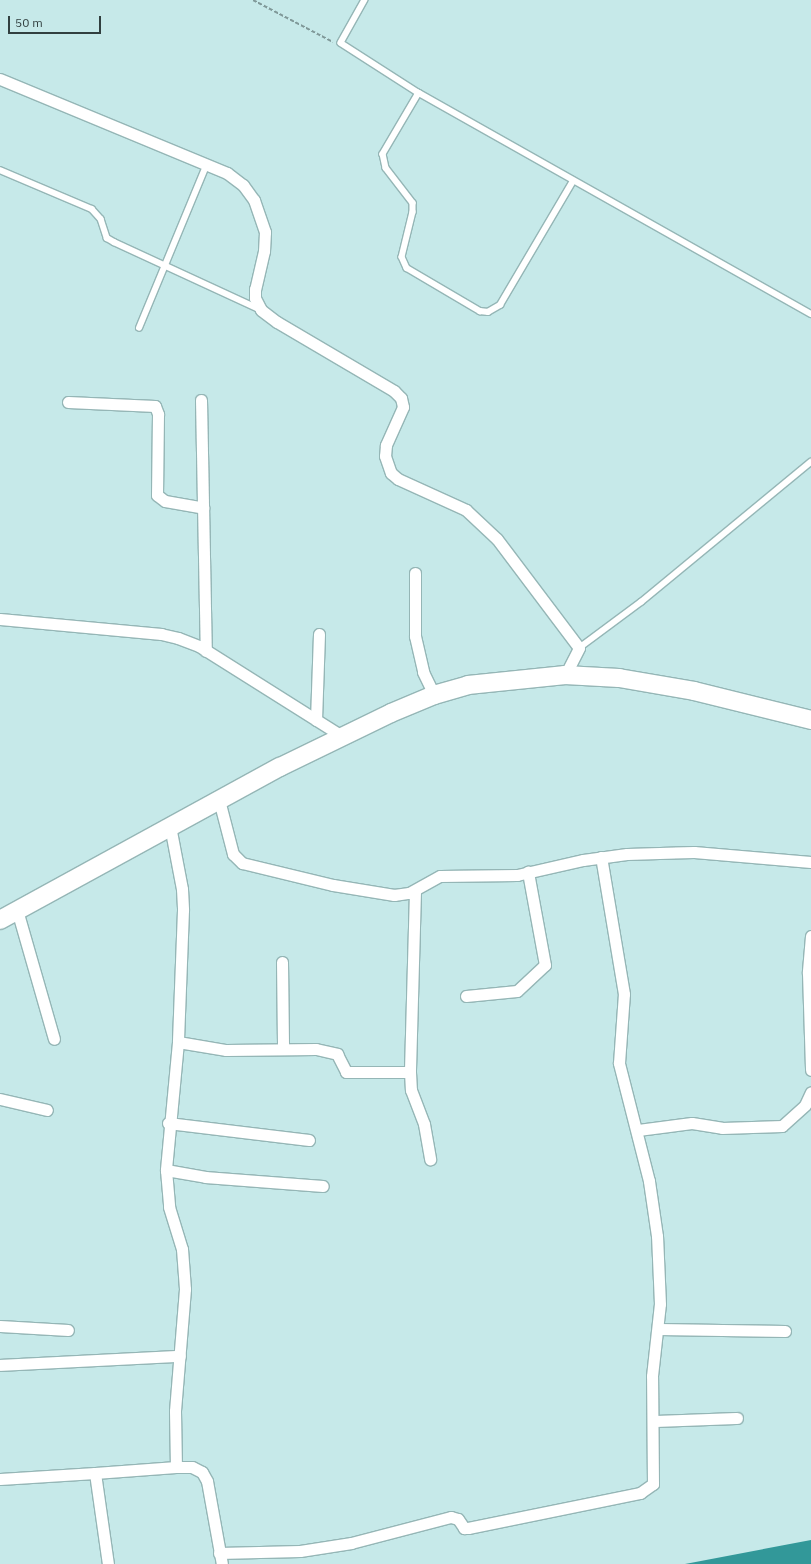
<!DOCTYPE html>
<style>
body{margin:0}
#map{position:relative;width:811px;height:1564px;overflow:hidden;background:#c6e9e9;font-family:"IBM Plex Sans",sans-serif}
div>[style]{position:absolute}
.water>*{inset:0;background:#329899}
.path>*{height:2px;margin-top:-1px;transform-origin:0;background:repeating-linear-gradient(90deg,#809999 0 4px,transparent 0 6px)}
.roads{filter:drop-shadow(1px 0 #95b6b6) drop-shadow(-1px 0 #95b6b6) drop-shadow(0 1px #95b6b6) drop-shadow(0 -1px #95b6b6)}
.service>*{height:5.5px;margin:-2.75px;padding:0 2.75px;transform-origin:2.75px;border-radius:2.75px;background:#fff}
.minor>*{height:11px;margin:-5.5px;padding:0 5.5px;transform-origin:5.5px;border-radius:5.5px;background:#fff}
.trunk>*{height:18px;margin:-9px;padding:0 9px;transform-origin:9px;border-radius:9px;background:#fff}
span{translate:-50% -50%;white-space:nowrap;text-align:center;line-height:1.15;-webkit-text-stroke:3px #c6e9e9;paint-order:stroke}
.scale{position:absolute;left:8px;top:16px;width:93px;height:18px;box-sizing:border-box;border:2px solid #313f3f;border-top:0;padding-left:5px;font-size:12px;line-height:14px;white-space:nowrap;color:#313f3f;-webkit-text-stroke:3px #c6e9e9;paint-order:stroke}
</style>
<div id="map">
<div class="water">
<i style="clip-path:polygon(811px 1540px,811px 1564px,685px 1564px)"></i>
</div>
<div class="path">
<i style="left:253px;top:0;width:90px;rotate:27.7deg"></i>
</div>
<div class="roads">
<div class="service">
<i style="left:365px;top:0;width:49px;rotate:119.2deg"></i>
<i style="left:341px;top:43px;width:93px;rotate:32.7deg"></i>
<i style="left:419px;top:93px;width:450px;rotate:29.4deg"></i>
<i style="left:419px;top:93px;width:71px;rotate:120.5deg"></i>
<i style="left:383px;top:154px;width:14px;rotate:78deg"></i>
<i style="left:386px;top:168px;width:44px;rotate:52.4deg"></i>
<i style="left:413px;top:203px;width:9px;rotate:90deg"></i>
<i style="left:413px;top:212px;width:46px;rotate:103.7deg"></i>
<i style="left:402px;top:257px;width:12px;rotate:66deg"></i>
<i style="left:407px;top:268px;width:85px;rotate:30.5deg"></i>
<i style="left:480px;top:311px;width:8px;rotate:7deg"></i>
<i style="left:488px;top:312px;width:14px;rotate:-30deg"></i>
<i style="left:500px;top:305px;width:144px;rotate:-59.5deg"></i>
<i style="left:0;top:170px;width:100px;rotate:23deg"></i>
<i style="left:92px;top:209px;width:13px;rotate:48deg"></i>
<i style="left:101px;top:219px;width:20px;rotate:72deg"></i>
<i style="left:107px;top:238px;width:8px;rotate:30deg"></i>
<i style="left:114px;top:242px;width:160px;rotate:24.8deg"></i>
<i style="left:139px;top:328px;width:178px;rotate:-67.5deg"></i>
<i style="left:579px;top:648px;width:77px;rotate:-36.6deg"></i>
<i style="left:641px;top:602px;width:220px;rotate:-39.5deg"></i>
</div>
<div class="minor">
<i style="left:0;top:79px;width:246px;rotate:22.5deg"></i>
<i style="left:227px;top:173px;width:20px;rotate:37deg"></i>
<i style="left:243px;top:185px;width:19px;rotate:54deg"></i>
<i style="left:254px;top:200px;width:34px;rotate:71deg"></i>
<i style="left:265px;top:232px;width:19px;rotate:93deg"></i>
<i style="left:264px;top:251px;width:39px;rotate:103deg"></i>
<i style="left:255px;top:289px;width:9px;rotate:90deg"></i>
<i style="left:255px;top:298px;width:13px;rotate:63deg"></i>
<i style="left:261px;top:310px;width:20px;rotate:37deg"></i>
<i style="left:277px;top:322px;width:136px;rotate:30.5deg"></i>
<i style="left:394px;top:391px;width:10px;rotate:45deg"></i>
<i style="left:401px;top:398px;width:9px;rotate:77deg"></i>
<i style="left:403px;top:407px;width:42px;rotate:114.1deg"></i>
<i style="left:386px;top:445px;width:11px;rotate:95deg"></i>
<i style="left:385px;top:456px;width:18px;rotate:71deg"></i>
<i style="left:391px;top:473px;width:9px;rotate:41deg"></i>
<i style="left:398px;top:479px;width:75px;rotate:24.5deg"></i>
<i style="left:466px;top:510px;width:42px;rotate:43.1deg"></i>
<i style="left:497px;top:539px;width:136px;rotate:53deg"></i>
<i style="left:579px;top:648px;width:30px;rotate:117deg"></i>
<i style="left:201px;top:400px;width:251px;rotate:88.9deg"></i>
<i style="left:68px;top:402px;width:87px;rotate:2.6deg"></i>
<i style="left:155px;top:406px;width:9px;rotate:69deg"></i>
<i style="left:158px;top:414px;width:81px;rotate:90.7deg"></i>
<i style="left:157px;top:495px;width:10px;rotate:37deg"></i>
<i style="left:165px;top:501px;width:39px;rotate:10deg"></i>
<i style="left:415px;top:573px;width:63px;rotate:90deg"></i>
<i style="left:415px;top:636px;width:37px;rotate:77deg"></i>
<i style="left:423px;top:672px;width:25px;rotate:64deg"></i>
<i style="left:0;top:619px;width:162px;rotate:5.3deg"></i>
<i style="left:161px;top:634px;width:17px;rotate:13deg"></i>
<i style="left:178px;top:638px;width:22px;rotate:21deg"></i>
<i style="left:199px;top:646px;width:169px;rotate:32.2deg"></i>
<i style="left:316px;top:720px;width:86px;rotate:-88deg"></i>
<i style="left:219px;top:800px;width:56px;rotate:75.5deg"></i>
<i style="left:233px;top:854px;width:13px;rotate:45deg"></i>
<i style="left:242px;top:863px;width:94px;rotate:13.6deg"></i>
<i style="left:333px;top:885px;width:62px;rotate:9.3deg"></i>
<i style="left:394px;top:895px;width:15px;rotate:-8deg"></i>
<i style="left:409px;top:893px;width:35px;rotate:-29deg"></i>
<i style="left:440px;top:876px;width:77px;rotate:-0.7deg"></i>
<i style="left:517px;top:875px;width:68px;rotate:-12.8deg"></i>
<i style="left:583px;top:860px;width:44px;rotate:-7.8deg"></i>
<i style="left:627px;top:854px;width:67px;rotate:-1.7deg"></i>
<i style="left:694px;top:852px;width:117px;rotate:4.9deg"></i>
<i style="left:170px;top:826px;width:64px;rotate:79.2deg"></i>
<i style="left:182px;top:889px;width:21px;rotate:87deg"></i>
<i style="left:183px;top:910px;width:132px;rotate:92.2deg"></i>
<i style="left:178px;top:1042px;width:129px;rotate:95.4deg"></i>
<i style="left:166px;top:1170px;width:37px;rotate:85deg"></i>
<i style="left:169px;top:1207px;width:44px;rotate:72.8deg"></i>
<i style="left:182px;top:1249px;width:40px;rotate:85.7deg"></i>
<i style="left:185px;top:1289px;width:122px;rotate:94.7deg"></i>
<i style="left:175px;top:1411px;width:56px;rotate:89deg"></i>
<i style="left:415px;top:891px;width:181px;rotate:91.6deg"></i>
<i style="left:410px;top:1072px;width:18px;rotate:87deg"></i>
<i style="left:411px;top:1090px;width:36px;rotate:69deg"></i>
<i style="left:424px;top:1124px;width:36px;rotate:80deg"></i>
<i style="left:17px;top:910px;width:134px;rotate:74deg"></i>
<i style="left:811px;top:936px;width:37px;rotate:95deg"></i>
<i style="left:808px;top:973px;width:97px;rotate:88.2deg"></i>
<i style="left:282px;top:962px;width:87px;rotate:89.3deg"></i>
<i style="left:466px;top:996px;width:51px;rotate:-5.6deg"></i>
<i style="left:517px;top:991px;width:38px;rotate:-43deg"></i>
<i style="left:545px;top:965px;width:95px;rotate:-100.4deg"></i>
<i style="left:178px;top:1042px;width:49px;rotate:9.5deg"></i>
<i style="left:226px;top:1050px;width:90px;rotate:-0.6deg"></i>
<i style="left:316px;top:1049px;width:22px;rotate:13deg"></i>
<i style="left:337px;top:1054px;width:20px;rotate:63deg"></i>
<i style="left:346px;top:1072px;width:64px"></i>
<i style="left:0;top:1099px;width:48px;rotate:13.2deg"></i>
<i style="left:168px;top:1123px;width:142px;rotate:6.9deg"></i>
<i style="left:638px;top:1130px;width:54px;rotate:-7.4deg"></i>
<i style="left:692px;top:1123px;width:30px;rotate:9deg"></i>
<i style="left:722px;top:1128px;width:60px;rotate:-1.9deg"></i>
<i style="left:782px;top:1126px;width:31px;rotate:-42deg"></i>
<i style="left:805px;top:1105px;width:14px;rotate:-65deg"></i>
<i style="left:166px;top:1170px;width:40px;rotate:10deg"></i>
<i style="left:205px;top:1177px;width:118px;rotate:4.4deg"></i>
<i style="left:0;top:1326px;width:68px;rotate:3.4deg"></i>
<i style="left:659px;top:1329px;width:126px;rotate:0.9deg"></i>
<i style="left:0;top:1365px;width:180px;rotate:-2.9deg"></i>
<i style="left:654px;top:1421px;width:83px;rotate:-2.1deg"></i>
<i style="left:95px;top:1473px;width:81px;rotate:-4.2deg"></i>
<i style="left:176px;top:1467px;width:16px"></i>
<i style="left:192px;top:1467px;width:11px;rotate:27deg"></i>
<i style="left:202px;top:1472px;width:10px;rotate:61deg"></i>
<i style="left:207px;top:1481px;width:84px;rotate:79.8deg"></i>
<i style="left:0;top:1479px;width:95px;rotate:-3.6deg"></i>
<i style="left:95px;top:1473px;width:92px;rotate:81.9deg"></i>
<i style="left:219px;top:1553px;width:81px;rotate:-1.4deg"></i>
<i style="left:300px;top:1551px;width:52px;rotate:-8.9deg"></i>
<i style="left:351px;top:1543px;width:103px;rotate:-14.6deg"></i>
<i style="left:451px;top:1517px;width:7px;rotate:16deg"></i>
<i style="left:458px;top:1519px;width:11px;rotate:56deg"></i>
<i style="left:464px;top:1528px;width:4px"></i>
<i style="left:468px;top:1528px;width:176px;rotate:-11.5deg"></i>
<i style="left:640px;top:1493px;width:16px;rotate:-35deg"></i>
<i style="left:653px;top:1484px;width:108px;rotate:-90.5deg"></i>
<i style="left:652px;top:1376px;width:72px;rotate:-83.7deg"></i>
<i style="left:660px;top:1304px;width:68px;rotate:-92.5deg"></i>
<i style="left:657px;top:1236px;width:56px;rotate:-98.3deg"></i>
<i style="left:649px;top:1181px;width:122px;rotate:-104.3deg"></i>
<i style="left:619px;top:1063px;width:69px;rotate:-85.9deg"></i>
<i style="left:624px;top:994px;width:139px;rotate:-99.5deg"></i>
</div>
<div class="trunk">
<i style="left:0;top:920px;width:319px;rotate:-28.7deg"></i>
<i style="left:280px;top:767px;width:123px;rotate:-25.9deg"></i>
<i style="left:391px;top:713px;width:47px;rotate:-22.7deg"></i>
<i style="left:434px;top:695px;width:35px;rotate:-16deg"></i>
<i style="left:468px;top:685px;width:98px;rotate:-5.9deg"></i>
<i style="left:565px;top:675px;width:54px;rotate:3.2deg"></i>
<i style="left:619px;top:678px;width:76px;rotate:9.8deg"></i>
<i style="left:694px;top:691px;width:121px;rotate:13.9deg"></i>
</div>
</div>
<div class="scale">50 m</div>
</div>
